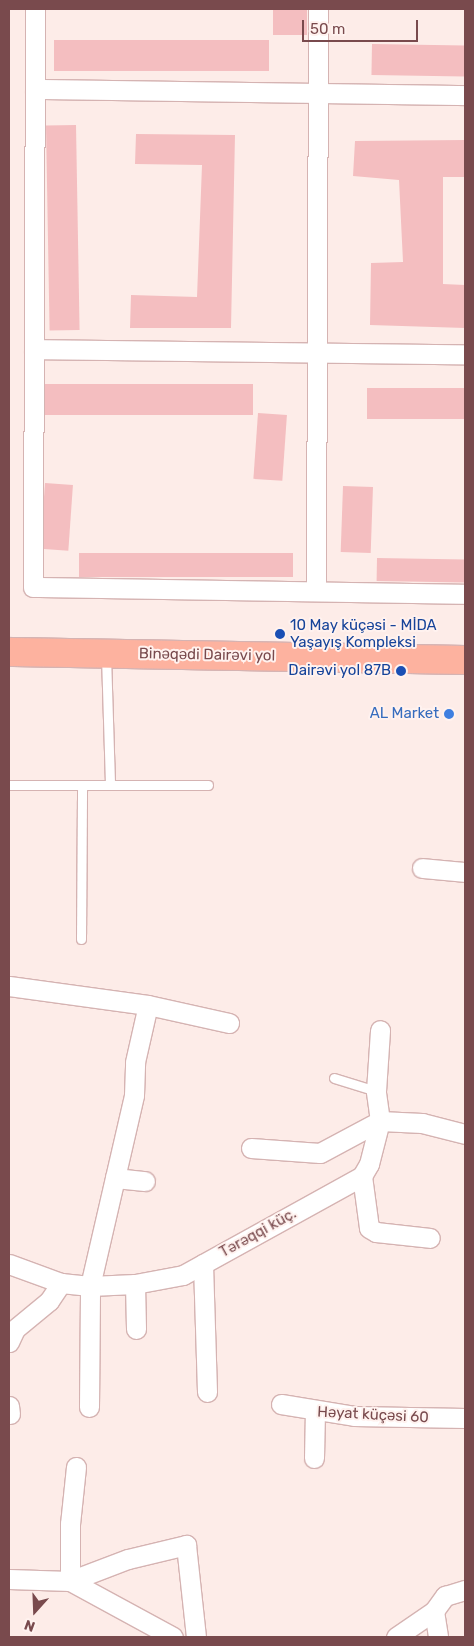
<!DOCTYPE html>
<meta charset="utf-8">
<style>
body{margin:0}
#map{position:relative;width:474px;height:1646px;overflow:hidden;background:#fdece8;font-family:Rubik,sans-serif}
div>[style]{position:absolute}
.building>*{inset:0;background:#f4bec0;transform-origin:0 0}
.roads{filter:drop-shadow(1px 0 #d5b3b2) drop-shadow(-1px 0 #d5b3b2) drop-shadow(0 1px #d5b3b2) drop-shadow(0 -1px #d5b3b2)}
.lane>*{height:9px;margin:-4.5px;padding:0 4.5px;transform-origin:4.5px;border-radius:4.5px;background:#fff}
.street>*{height:19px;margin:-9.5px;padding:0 9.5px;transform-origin:9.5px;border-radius:9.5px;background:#fff}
.primary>*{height:28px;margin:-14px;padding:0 14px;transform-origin:14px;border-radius:14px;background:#fdb29f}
.dots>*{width:14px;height:14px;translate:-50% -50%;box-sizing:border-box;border:2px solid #fff2ef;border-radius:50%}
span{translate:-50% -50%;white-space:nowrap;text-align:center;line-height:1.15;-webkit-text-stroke:4px #fff2ef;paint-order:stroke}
.transit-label{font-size:15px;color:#164399}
.left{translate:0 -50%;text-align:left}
.right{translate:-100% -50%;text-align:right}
.street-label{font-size:15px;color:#794a4d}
.shop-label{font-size:15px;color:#366cbe}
.frame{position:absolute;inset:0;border:10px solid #794a4d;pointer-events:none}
.north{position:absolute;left:10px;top:1586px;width:50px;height:50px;-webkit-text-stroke:4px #fff2ef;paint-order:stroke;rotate:200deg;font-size:14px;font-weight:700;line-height:20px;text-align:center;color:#794a4d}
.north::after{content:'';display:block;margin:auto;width:18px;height:22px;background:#794a4d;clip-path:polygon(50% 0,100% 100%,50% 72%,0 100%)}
.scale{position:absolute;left:302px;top:20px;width:116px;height:22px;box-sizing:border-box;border:2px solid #794a4d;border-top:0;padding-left:6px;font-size:15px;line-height:18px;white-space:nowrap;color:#794a4d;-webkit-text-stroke:4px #fff2ef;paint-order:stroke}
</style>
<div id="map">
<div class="building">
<i style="left:273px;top:9px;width:34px;height:26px"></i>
<i style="left:54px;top:40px;width:215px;height:31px"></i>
<i style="left:372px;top:44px;width:93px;height:31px;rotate:1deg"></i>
<i style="left:76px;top:125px;width:205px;height:30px;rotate:89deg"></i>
<i style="clip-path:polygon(136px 134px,235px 135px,231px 328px,130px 328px,131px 295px,197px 297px,202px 165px,135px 164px)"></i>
<i style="clip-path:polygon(465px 140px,465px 177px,443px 177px,443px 284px,465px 285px,465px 328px,370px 325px,371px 263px,403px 262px,399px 180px,353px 176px,355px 141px)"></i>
<i style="left:45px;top:384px;width:208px;height:31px"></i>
<i style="left:367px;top:388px;width:98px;height:31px"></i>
<i style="left:258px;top:413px;width:29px;height:66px;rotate:4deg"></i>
<i style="left:45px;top:483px;width:28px;height:66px;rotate:4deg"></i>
<i style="left:343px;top:486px;width:30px;height:66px;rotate:2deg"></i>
<i style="left:79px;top:553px;width:214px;height:24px"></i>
<i style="left:377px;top:558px;width:88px;height:23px;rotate:1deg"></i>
</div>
<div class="roads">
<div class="lane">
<i style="left:106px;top:656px;width:129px;rotate:88.2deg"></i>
<i style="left:9px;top:785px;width:199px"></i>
<i style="left:81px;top:939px;width:154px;rotate:-89.6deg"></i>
<i style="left:334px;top:1078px;width:44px;rotate:17.2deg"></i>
</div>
<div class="street">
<i style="left:35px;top:9px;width:578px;rotate:90.2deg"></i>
<i style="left:33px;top:587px;width:432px;rotate:0.9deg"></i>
<i style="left:35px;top:89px;width:430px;rotate:0.8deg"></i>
<i style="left:34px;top:349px;width:431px;rotate:0.7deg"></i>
<i style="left:316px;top:591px;width:582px;rotate:-89.8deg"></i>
<i style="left:422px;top:868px;width:43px;rotate:5.3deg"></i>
<i style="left:9px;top:986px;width:140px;rotate:7.8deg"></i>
<i style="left:148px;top:1005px;width:83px;rotate:12.5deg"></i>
<i style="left:251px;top:1148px;width:69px;rotate:4.1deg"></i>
<i style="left:320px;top:1153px;width:68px;rotate:-28.1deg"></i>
<i style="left:380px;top:1121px;width:30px;rotate:-98deg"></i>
<i style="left:376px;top:1091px;width:61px;rotate:-86.2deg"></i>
<i style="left:362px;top:1176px;width:52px;rotate:82.3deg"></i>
<i style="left:369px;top:1228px;width:8px;rotate:30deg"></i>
<i style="left:376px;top:1232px;width:54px;rotate:6.3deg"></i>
<i style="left:115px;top:1178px;width:30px;rotate:6deg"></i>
<i style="left:9px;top:1264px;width:55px;rotate:20.1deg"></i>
<i style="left:61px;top:1283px;width:29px;rotate:6deg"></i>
<i style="left:90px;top:1286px;width:45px;rotate:-2.5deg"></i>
<i style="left:135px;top:1284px;width:49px;rotate:-10.6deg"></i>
<i style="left:183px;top:1275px;width:205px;rotate:-28.9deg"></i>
<i style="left:362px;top:1176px;width:14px;rotate:-60deg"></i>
<i style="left:369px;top:1164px;width:44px;rotate:-75.7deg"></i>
<i style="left:380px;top:1121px;width:42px;rotate:2.7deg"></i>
<i style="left:422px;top:1123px;width:44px;rotate:14.3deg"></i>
<i style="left:203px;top:1264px;width:128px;rotate:88.2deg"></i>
<i style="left:135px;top:1284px;width:45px;rotate:88.7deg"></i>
<i style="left:9px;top:1342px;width:14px;rotate:-65deg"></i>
<i style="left:15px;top:1329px;width:44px;rotate:-39.5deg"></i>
<i style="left:49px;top:1301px;width:22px;rotate:-56deg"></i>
<i style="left:281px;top:1404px;width:74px;rotate:9.3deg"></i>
<i style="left:354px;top:1416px;width:111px;rotate:1deg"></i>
<i style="left:9px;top:1406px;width:8px;rotate:83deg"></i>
<i style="left:89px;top:1407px;width:121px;rotate:-89.5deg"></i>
<i style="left:90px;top:1286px;width:196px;rotate:-77deg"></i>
<i style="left:134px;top:1095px;width:33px;rotate:-88deg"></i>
<i style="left:135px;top:1062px;width:58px;rotate:-77.2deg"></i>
<i style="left:314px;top:1458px;width:46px;rotate:-88.8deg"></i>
<i style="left:76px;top:1467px;width:57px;rotate:96deg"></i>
<i style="left:70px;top:1524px;width:57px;rotate:90deg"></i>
<i style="left:70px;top:1581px;width:117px;rotate:28.5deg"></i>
<i style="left:9px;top:1579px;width:61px;rotate:1.9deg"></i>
<i style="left:70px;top:1581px;width:62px;rotate:-20.8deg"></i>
<i style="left:128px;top:1559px;width:60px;rotate:-13.6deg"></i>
<i style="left:186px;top:1545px;width:93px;rotate:83.8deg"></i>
<i style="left:434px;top:1611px;width:26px;rotate:81deg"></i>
<i style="left:396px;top:1637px;width:46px;rotate:-34.4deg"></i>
<i style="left:434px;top:1611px;width:19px;rotate:-54deg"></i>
<i style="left:445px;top:1596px;width:21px;rotate:-17deg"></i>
</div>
<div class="primary">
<i style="left:9px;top:652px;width:456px;rotate:1deg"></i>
</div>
</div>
<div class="dots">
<i style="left:280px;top:634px;background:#1a4fb4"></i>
<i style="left:401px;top:671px;background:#1a4fb4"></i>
<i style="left:449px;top:714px;background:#3f7fe0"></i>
</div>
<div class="transit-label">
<span class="left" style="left:290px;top:634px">10 May küçəsi - MİDA<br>Yaşayış Kompleksi</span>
<span class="right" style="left:391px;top:671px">Dairəvi yol 87B</span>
</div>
<div class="street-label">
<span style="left:207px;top:655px;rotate:1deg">Binəqədi Dairəvi yol</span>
<span style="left:258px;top:1233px;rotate:-29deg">Tərəqqi küç.</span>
<span style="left:373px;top:1415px;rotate:3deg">Həyat küçəsi 60</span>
</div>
<div class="shop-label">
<span class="right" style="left:439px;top:714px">AL Market</span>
</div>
<div class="frame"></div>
<div class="north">N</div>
<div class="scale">50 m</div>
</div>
